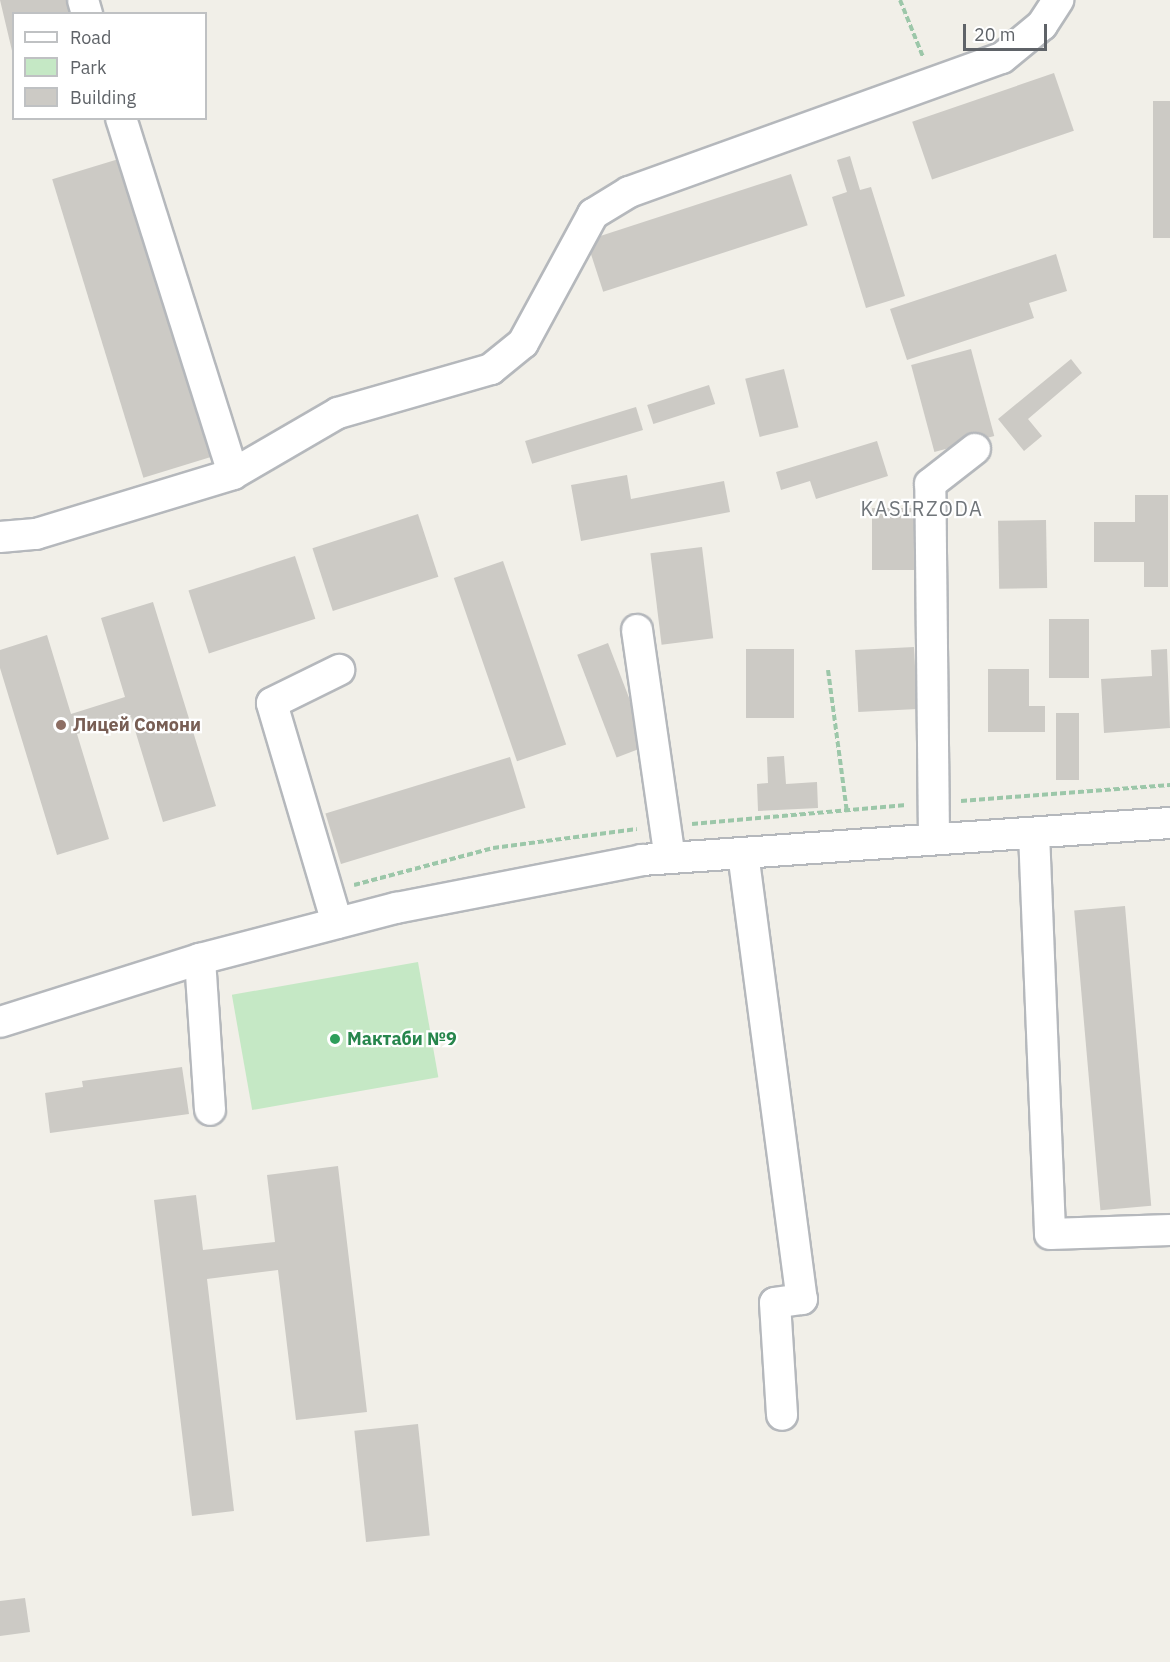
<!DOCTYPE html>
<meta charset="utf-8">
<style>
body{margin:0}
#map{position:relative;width:1170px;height:1662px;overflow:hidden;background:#f1efe8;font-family:"IBM Plex Sans",sans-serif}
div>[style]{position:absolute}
.green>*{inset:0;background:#c5e8c5;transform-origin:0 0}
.building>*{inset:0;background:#cccac5;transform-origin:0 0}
.path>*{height:4px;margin-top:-2px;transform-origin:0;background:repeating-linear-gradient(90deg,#9cc7a9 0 6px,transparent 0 9px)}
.roads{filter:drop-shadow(2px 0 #b5b8bc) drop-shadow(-2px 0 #b5b8bc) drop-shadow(0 2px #b5b8bc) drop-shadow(0 -2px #b5b8bc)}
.minor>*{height:30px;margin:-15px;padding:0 15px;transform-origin:15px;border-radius:15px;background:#fff}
.dots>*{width:16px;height:16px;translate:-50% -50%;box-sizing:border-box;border:3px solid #fff;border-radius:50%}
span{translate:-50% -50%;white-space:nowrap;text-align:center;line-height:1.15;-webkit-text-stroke:4.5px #fff;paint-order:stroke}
.education-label{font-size:18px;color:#785e54;font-weight:700}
.left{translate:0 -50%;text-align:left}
.leisure-label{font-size:18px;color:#27864d;font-weight:700}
.neighbourhood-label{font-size:20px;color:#70757a;letter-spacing:1.5px}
.legend{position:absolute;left:12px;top:12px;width:195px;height:108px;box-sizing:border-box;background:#fff;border:2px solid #bfc1c3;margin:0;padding:8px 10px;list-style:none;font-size:18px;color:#5f6368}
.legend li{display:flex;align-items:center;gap:12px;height:30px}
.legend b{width:30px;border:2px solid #bfc1c3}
.scale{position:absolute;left:963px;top:24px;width:84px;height:27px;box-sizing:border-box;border:3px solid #5f6368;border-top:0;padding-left:8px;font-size:18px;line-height:21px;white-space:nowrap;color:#5f6368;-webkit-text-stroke:4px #fff;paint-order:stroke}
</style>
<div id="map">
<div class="green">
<i style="left:418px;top:962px;width:117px;height:189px;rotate:80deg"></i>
</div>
<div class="building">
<i style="clip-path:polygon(0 0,73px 0,77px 14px,14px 14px,13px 55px)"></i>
<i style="left:1054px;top:73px;width:61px;height:150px;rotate:71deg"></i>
<i style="left:1153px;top:101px;width:17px;height:137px"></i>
<i style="clip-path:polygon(850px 156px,860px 190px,871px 187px,905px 296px,866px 308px,832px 197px,847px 192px,837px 160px)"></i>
<i style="left:122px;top:158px;width:312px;height:73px;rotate:73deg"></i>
<i style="left:791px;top:174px;width:54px;height:215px;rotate:72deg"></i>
<i style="clip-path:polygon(1056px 254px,1067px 291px,1029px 303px,1034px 318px,907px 360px,890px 309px)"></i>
<i style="left:971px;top:349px;width:90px;height:62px;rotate:75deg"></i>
<i style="clip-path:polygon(1071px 359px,1082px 373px,1028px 419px,1042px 436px,1024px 451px,998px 419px)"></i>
<i style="left:784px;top:369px;width:60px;height:40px;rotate:76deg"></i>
<i style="left:709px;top:385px;width:20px;height:65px;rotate:72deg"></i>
<i style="left:636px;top:407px;width:24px;height:116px;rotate:73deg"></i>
<i style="clip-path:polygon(877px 441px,888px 476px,816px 499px,810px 481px,781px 490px,776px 472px)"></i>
<i style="clip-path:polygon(627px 475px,631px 499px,724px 481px,730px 512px,581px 541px,571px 485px)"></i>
<i style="clip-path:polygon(1135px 495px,1168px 495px,1168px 587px,1144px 587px,1144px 562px,1094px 562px,1094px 522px,1135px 522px)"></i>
<i style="left:872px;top:508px;width:52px;height:62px"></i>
<i style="left:418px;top:514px;width:66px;height:111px;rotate:72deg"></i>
<i style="left:1046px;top:520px;width:68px;height:48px;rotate:89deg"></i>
<i style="left:702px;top:547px;width:92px;height:52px;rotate:83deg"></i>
<i style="left:295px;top:556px;width:66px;height:112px;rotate:72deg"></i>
<i style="left:503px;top:561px;width:194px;height:52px;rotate:71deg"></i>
<i style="clip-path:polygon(153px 602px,216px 806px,163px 822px,131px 717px,77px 734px,109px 839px,57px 855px,0 668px,0 650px,47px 635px,71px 714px,125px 697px,101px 618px)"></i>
<i style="left:1089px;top:619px;width:59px;height:40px;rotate:90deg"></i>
<i style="left:608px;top:643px;width:110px;height:33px;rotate:69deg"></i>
<i style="left:914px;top:647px;width:62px;height:59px;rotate:87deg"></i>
<i style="left:794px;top:649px;width:69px;height:48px;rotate:90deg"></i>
<i style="clip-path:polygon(1167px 649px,1170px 728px,1104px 733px,1101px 679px,1152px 676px,1151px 650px)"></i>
<i style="clip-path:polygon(988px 669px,1029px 669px,1029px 706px,1045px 706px,1045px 732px,988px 732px)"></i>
<i style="left:1056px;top:713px;width:23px;height:67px"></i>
<i style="clip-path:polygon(784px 756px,786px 784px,817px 782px,818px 808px,758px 811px,757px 784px,768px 783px,767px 757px)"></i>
<i style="left:510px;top:757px;width:53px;height:193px;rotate:73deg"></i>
<i style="left:1125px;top:906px;width:301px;height:51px;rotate:85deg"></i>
<i style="clip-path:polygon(182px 1067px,189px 1114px,50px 1133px,45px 1093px,83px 1087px,82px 1081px)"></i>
<i style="clip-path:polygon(338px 1166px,367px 1412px,296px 1420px,278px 1270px,207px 1279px,234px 1511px,192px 1516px,154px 1200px,196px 1195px,203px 1250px,275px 1242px,267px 1175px)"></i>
<i style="left:418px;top:1424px;width:112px;height:64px;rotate:84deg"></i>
<i style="clip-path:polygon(25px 1598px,30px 1632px,0 1636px,0 1601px)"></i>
</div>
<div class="path">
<i style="left:900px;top:0;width:61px;rotate:68deg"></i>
<i style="left:828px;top:670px;width:143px;rotate:82.4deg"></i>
<i style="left:961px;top:801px;width:210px;rotate:-4.4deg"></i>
<i style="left:692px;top:824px;width:215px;rotate:-5.1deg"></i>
<i style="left:354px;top:885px;width:144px;rotate:-14.9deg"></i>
<i style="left:493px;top:848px;width:145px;rotate:-7.5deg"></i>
</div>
<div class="roads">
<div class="minor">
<i style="left:83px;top:0;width:15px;rotate:74deg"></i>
<i style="left:121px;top:118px;width:373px;rotate:72.5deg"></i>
<i style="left:0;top:537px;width:36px;rotate:-5deg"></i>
<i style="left:36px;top:534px;width:206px;rotate:-16.9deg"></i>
<i style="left:233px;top:474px;width:121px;rotate:-30.2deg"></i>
<i style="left:338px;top:413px;width:159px;rotate:-16deg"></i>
<i style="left:491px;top:369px;width:41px;rotate:-39.1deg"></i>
<i style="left:523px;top:343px;width:147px;rotate:-61.5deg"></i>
<i style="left:593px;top:214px;width:42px;rotate:-31.4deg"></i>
<i style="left:629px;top:192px;width:396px;rotate:-19.8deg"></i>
<i style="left:1002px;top:58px;width:52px;rotate:-39.5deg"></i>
<i style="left:1042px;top:25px;width:30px;rotate:-57deg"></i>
<i style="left:637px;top:630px;width:230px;rotate:81.8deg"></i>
<i style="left:1034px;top:833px;width:401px;rotate:87.7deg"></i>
<i style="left:1050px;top:1234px;width:120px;rotate:-1.9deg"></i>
<i style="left:934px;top:838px;width:354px;rotate:-90.6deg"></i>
<i style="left:930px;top:484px;width:57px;rotate:-37.9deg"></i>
<i style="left:743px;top:853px;width:450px;rotate:82.5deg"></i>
<i style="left:802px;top:1299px;width:27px;rotate:172deg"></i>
<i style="left:775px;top:1303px;width:112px;rotate:86.4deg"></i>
<i style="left:337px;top:923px;width:229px;rotate:-106.5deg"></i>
<i style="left:272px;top:703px;width:75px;rotate:-26.2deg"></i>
<i style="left:200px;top:959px;width:151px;rotate:86.2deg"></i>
<i style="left:0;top:1022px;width:210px;rotate:-17.5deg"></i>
<i style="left:200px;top:959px;width:203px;rotate:-14.6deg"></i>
<i style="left:396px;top:908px;width:251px;rotate:-11deg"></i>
<i style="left:642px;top:860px;width:529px;rotate:-4.01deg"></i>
</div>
</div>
<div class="dots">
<i style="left:61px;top:725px;background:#8d6e63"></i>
<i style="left:335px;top:1039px;background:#2e9e5b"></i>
</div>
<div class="education-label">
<span class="left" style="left:73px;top:725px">Лицей Сомони</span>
</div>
<div class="leisure-label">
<span class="left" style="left:347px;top:1039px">Мактаби №9</span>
</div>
<div class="neighbourhood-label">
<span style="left:922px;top:508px">KASIRZODA</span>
</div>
<ul class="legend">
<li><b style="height:8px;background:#fff"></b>Road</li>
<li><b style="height:16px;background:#c5e8c5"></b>Park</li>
<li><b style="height:16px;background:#cccac5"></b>Building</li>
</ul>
<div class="scale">20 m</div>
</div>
